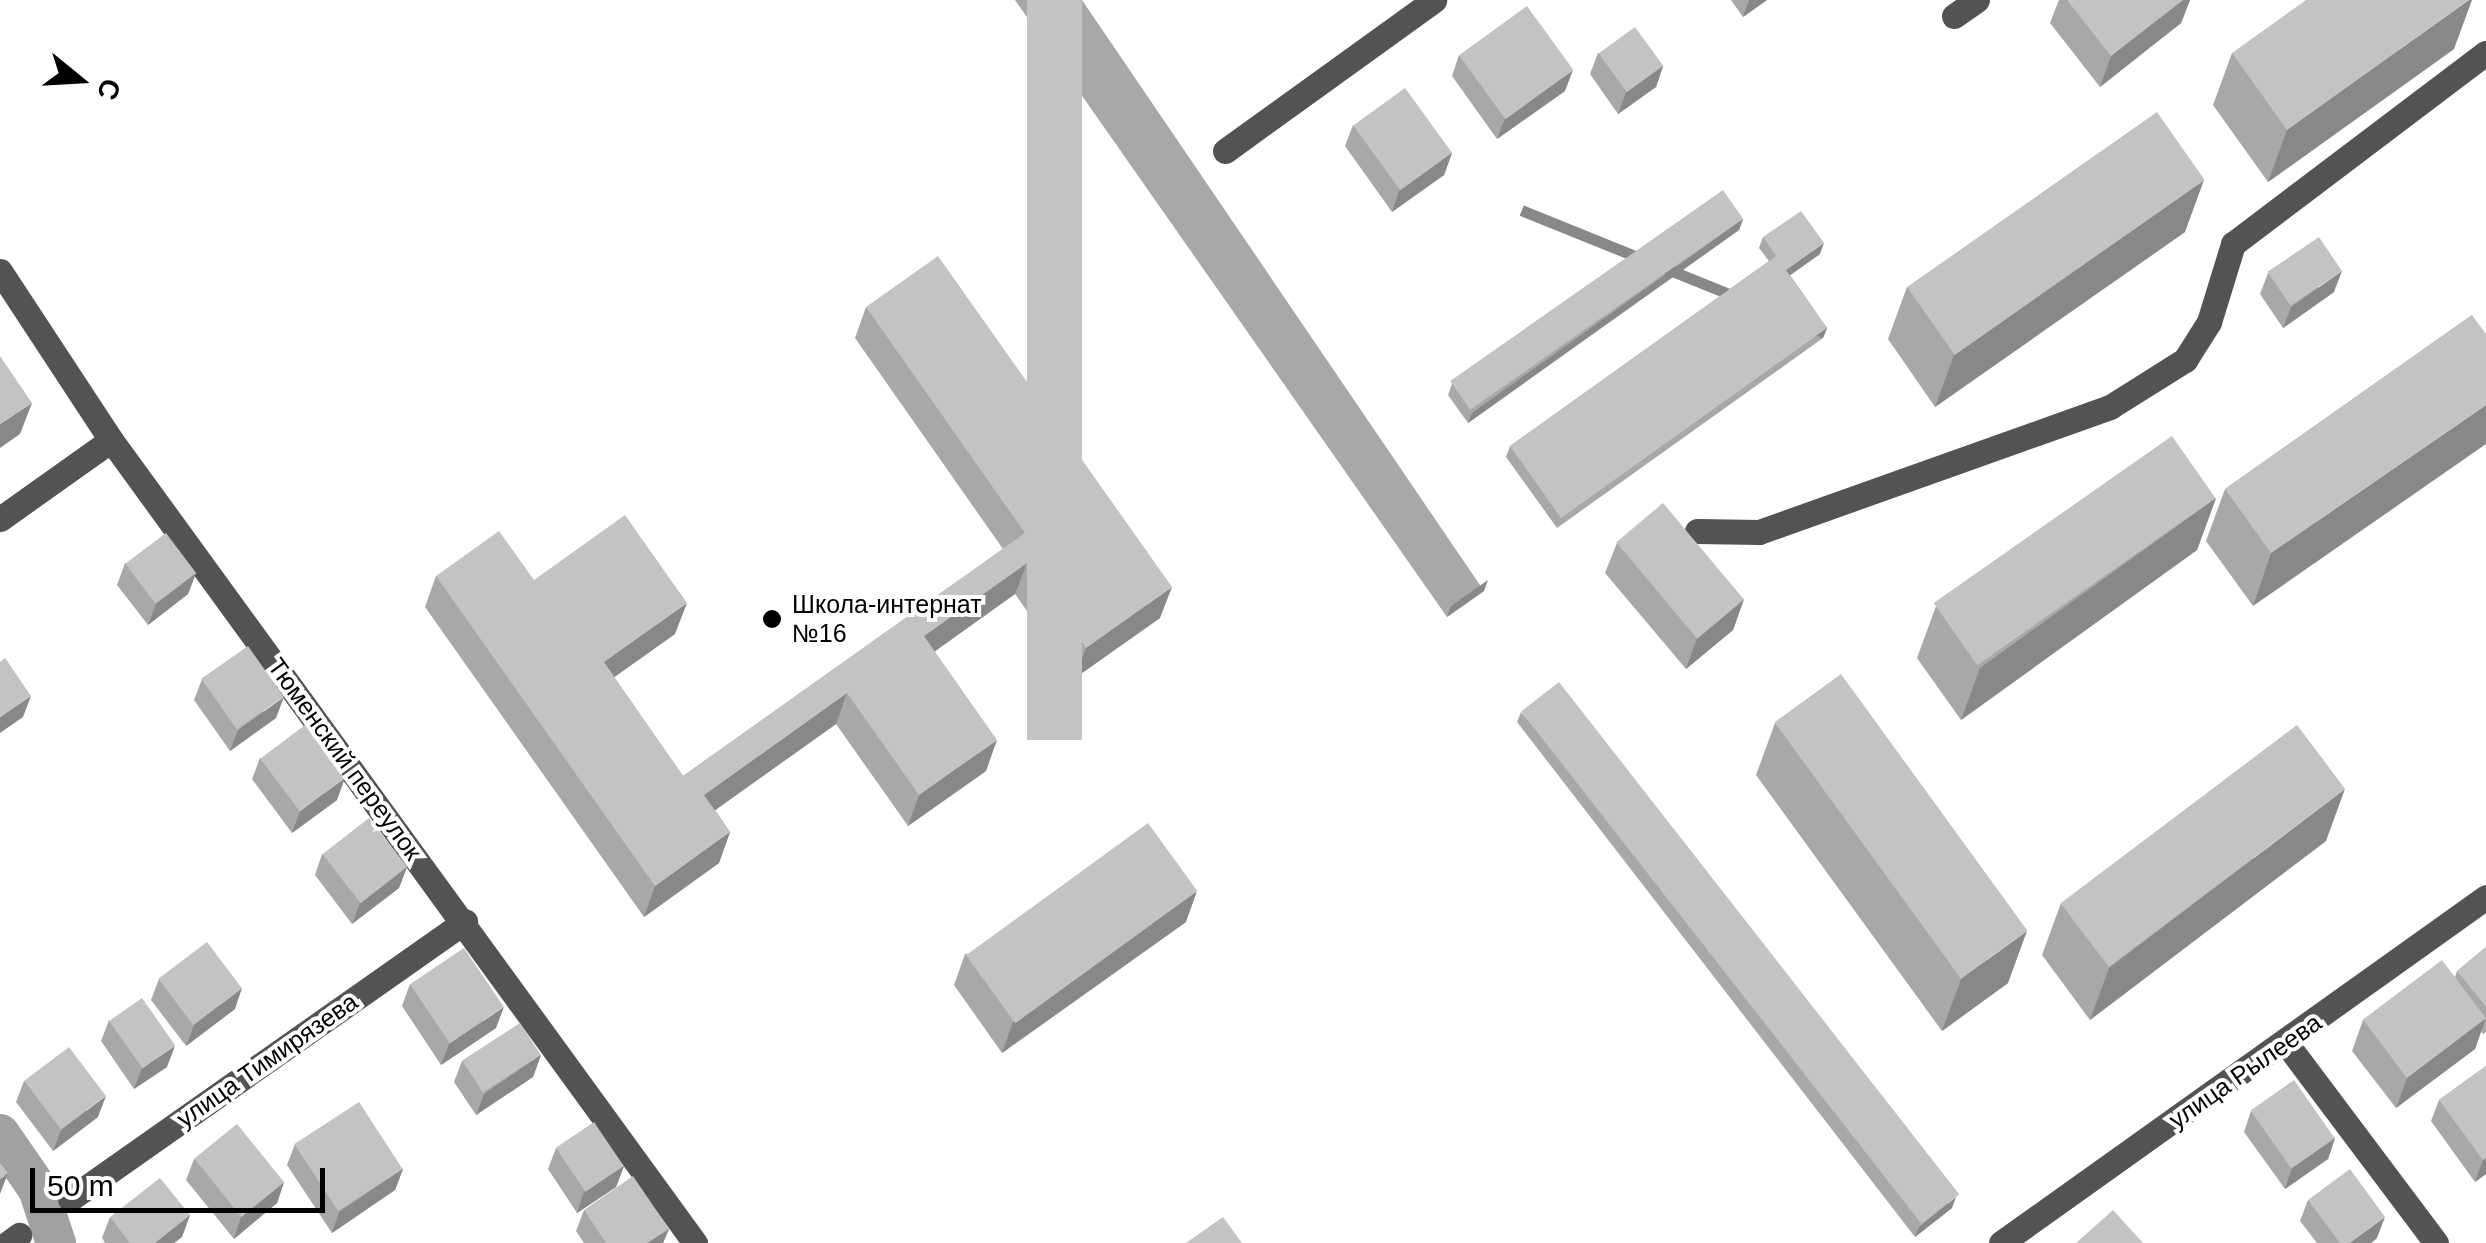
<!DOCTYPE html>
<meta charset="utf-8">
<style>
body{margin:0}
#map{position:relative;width:2486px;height:1243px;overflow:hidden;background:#fff;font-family:Arial,sans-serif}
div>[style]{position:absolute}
.canal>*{height:40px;margin:-20px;padding:0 20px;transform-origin:20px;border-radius:20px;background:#a1a1a1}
.minor>*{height:25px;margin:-12.5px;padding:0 12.5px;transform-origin:12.5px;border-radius:12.5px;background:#535353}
.wall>*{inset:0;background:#a8a8a8}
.shaded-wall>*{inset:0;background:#888;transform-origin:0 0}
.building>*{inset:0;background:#c3c3c3;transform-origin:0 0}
.dots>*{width:28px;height:28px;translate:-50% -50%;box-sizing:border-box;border:5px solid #fff;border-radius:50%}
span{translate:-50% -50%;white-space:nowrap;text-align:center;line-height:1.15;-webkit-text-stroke:8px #fff;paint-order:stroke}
.poi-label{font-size:25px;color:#000}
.left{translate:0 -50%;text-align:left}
.street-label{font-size:25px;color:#000}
.north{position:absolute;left:30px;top:30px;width:100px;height:100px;-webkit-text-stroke:8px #fff;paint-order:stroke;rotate:108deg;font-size:28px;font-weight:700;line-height:40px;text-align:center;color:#000}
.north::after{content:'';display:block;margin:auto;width:35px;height:45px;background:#000;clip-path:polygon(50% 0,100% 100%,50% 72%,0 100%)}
.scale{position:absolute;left:30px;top:1168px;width:295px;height:45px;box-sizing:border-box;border:5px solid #000;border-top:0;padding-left:12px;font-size:30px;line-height:35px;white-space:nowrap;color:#000;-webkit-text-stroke:8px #fff;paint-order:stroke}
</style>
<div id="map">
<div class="canal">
<i style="left:0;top:1134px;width:67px;rotate:55.4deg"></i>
<i style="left:38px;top:1189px;width:57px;rotate:71.6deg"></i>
</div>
<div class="minor">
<i style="left:1954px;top:16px;width:28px;rotate:-35deg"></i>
<i style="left:1225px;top:151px;width:258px;rotate:-35.8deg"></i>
<i style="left:0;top:271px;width:202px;rotate:56.7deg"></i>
<i style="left:111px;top:440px;width:993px;rotate:53.97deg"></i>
<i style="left:0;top:519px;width:136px;rotate:-35.4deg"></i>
<i style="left:1697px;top:531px;width:62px;rotate:0.9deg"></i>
<i style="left:1759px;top:532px;width:373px;rotate:-19.6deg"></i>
<i style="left:2110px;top:407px;width:89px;rotate:-32.1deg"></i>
<i style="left:2185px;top:360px;width:45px;rotate:-57.7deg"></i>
<i style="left:2209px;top:322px;width:82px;rotate:-72.9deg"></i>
<i style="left:2233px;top:244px;width:317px;rotate:-37.1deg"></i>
<i style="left:2286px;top:1043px;width:250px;rotate:53.1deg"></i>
<i style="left:70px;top:1199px;width:483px;rotate:-35.1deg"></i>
<i style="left:8px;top:1243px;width:14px;rotate:-36deg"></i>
<i style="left:2001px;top:1243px;width:596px;rotate:-35.5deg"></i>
</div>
<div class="wall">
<i style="clip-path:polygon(1015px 0,1082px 0,1484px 591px,1447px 617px)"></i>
<i style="clip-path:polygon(1731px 0,1767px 0,1743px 17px)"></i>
<i style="clip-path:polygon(2059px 0,2190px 0,2181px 23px,2100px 87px,2050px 23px)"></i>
<i style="clip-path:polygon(2454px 49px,2268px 182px,2213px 105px,2232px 53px)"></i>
<i style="clip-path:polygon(1598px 53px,1663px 66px,1656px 87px,1618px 114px,1590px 74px)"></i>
<i style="clip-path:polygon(1459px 55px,1565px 91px,1497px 139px,1452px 76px)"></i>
<i style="clip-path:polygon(1353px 125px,1452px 153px,1444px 175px,1392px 212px,1345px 146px)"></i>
<i style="clip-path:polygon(1743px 219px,1739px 230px,1468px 423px,1448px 395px,1452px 384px)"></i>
<i style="clip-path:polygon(2185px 232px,1935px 407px,1888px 339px,1907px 287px)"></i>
<i style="clip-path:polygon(1763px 237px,1820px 254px,1790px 275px,1827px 328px,1823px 338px,1557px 528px,1506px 457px,1510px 446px,1769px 261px,1759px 248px)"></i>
<i style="clip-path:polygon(2268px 273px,2334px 292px,2283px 328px,2260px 294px)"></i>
<i style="clip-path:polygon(866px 307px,1160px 618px,1075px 678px,1015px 594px,935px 651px,986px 771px,908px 826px,836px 724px,715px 810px,730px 832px,719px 863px,644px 917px,425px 607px,436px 576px,534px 580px,675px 634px,614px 677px,683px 776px,1003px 549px,855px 338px)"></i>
<i style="clip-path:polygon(2472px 315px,2253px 606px,2206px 541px,2225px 489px)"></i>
<i style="clip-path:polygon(2216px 498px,2197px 550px,1961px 720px,1917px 658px,1936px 606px)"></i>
<i style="clip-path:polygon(1617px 543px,1744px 599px,1733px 630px,1686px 669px,1605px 573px)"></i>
<i style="clip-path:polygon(125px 563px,196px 573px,188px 594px,148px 625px,117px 585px)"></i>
<i style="clip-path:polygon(202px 679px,276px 718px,230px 751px,194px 700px)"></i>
<i style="clip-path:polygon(1521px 712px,1952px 1208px,1915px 1237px,1517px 722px)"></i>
<i style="clip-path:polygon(1775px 723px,2008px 983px,1942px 1031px,1756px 775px)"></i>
<i style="clip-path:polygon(260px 758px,337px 800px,292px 833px,252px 779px)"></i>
<i style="clip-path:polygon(2326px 841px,2090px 1020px,2042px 955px,2061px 903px)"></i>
<i style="clip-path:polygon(322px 854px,407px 867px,399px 888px,352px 924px,315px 875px)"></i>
<i style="clip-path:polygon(1186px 922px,1002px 1053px,954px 985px,965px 954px)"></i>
<i style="clip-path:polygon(2486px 947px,2486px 1032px,2483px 1034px,2481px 1031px,2475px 1049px,2396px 1108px,2352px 1051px,2363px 1020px,2455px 977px,2457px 971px)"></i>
<i style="clip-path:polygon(159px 979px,235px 1009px,186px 1046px,151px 1000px)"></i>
<i style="clip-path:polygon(410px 984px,496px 1028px,441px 1065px,402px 1006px)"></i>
<i style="clip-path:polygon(109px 1020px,167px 1067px,134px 1089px,101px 1041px)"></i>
<i style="clip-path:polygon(541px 1055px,533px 1077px,476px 1115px,454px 1082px,462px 1061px)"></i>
<i style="clip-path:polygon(2486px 1066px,2486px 1174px,2475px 1182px,2431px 1121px,2439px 1100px)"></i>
<i style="clip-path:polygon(24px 1081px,98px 1117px,53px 1151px,16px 1102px)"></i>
<i style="clip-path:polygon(2251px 1111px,2335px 1138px,2328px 1159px,2285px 1189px,2244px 1132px)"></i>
<i style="clip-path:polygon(295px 1144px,403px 1169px,395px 1190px,332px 1233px,287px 1165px)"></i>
<i style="clip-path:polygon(556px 1148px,624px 1166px,616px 1187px,577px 1213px,548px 1169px)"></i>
<i style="clip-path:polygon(194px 1159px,284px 1182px,277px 1203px,234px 1239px,186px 1180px)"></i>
<i style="clip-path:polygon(2308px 1200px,2377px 1238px,2371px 1243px,2317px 1243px,2300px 1221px)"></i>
<i style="clip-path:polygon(584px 1210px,669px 1229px,663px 1243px,584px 1243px,576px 1231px)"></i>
<i style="clip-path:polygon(190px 1215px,182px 1237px,174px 1243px,105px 1243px,102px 1238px,110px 1217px)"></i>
</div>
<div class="shaded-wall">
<i style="clip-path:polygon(1749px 0,1767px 0,1743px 17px)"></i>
<i style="clip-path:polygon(2183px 0,2190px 0,2181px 23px,2100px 87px,2111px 56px)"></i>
<i style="clip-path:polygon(2469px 0,2472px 0,2454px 49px,2268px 182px,2287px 130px)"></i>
<i style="clip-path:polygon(1663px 66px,1656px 87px,1618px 114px,1626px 92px)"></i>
<i style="clip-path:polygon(1573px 70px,1565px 91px,1497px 139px,1505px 118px)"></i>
<i style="clip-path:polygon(1452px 153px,1444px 175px,1392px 212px,1399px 191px)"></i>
<i style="clip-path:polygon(2204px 180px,2185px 232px,1935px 407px,1954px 355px)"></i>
<i style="clip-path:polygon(1743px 219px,1739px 230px,1468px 423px,1472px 413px)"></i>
<i style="clip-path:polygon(1824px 243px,1820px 254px,1782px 281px,1786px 270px)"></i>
<i style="clip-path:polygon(2342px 271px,2334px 292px,2283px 328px,2291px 307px)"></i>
<i style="left:1827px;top:328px;width:11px;height:327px;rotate:112deg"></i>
<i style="clip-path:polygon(32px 403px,20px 434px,0 448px,0 424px)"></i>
<i style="clip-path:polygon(2486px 405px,2486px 444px,2253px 606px,2271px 553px)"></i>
<i style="clip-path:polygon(2216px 498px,2197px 550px,1961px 720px,1980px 668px)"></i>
<i style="clip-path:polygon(1027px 563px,1015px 594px,913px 667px,924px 636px)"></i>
<i style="clip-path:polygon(196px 573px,188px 594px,148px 625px,156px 604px)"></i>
<i style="clip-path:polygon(1488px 580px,1484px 591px,1447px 617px,1451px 606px)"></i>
<i style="clip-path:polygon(1172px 587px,1160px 618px,1075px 678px,1086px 648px)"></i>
<i style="clip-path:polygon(1744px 599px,1733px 630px,1686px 669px,1697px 638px)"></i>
<i style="clip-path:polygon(687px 603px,675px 634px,592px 693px,604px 662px)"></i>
<i style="clip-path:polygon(847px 693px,836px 724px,693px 826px,704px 795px)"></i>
<i style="clip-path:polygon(31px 696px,23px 717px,0 733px,0 717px)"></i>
<i style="clip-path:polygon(284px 697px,276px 718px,230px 751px,238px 730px)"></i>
<i style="clip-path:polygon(997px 740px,986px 771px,908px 826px,919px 795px)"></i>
<i style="clip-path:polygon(345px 778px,337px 800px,292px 833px,300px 811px)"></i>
<i style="clip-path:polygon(2345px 789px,2326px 841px,2090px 1020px,2109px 968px)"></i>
<i style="clip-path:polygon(730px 832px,719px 863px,644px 917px,655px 886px)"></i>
<i style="clip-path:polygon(407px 867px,399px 888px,352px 924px,360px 903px)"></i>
<i style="clip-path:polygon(1197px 891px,1186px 922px,1002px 1053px,1013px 1022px)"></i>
<i style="clip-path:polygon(2027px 931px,2008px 983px,1942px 1031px,1961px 979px)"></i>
<i style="clip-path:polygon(242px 988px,235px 1009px,186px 1046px,194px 1025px)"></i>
<i style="clip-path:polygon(504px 1007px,496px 1028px,441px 1065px,449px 1044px)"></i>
<i style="clip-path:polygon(2486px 1018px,2475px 1049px,2396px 1108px,2407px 1078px)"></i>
<i style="clip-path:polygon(175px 1046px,167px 1067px,134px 1089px,142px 1068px)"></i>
<i style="clip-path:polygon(541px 1055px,533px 1077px,476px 1115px,484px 1094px)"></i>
<i style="clip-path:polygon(106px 1096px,98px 1117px,53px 1151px,61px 1130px)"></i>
<i style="clip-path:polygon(2335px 1138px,2328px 1159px,2285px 1189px,2292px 1168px)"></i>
<i style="clip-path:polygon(2486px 1158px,2486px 1174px,2475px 1182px,2483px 1160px)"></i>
<i style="clip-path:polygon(624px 1166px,616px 1187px,577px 1213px,584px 1192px)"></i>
<i style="clip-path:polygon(403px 1169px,395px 1190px,332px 1233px,339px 1212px)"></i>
<i style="clip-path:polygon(8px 1173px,0 1194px,0 1179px)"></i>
<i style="clip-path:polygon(284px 1182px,277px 1203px,234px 1239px,241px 1217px)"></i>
<i style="clip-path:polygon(1956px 1197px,1952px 1208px,1915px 1237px,1919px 1227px)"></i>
<i style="clip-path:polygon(190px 1215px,182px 1237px,174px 1243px,155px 1243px)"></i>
<i style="clip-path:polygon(2385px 1217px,2377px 1238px,2371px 1243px,2350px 1243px)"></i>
<i style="clip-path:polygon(669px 1229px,663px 1243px,647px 1243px)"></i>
</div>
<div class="building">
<i style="left:1027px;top:0;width:55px;height:740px"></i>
<i style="clip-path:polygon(2067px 0,2183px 0,2111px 56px)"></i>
<i style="clip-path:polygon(2306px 0,2469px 0,2287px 130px,2232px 53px)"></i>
<i style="left:1527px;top:6px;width:79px;height:84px;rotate:54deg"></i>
<i style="left:1635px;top:27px;width:48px;height:45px;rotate:54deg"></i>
<i style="left:1405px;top:88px;width:80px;height:64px;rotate:54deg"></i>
<i style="left:2157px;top:112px;width:83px;height:305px;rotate:55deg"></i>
<i style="left:1723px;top:190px;width:35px;height:333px;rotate:55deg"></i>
<i style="clip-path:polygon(1801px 211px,1824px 243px,1786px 270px,1827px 328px,1561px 518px,1510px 446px,1776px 256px,1763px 237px)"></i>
<i style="left:2319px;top:237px;width:41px;height:62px;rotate:56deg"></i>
<i style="clip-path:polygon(938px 256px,1172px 587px,1086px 648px,1027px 563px,924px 636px,997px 740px,919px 795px,847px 693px,704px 795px,730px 832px,655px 886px,436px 576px,499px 531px,534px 580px,625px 515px,687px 603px,604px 662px,683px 776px,1025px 533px,866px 307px)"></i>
<i style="clip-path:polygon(2472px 315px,2486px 334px,2486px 405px,2271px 553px,2225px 489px)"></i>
<i style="clip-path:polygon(0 356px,32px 403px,0 424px)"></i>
<i style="left:2172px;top:436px;width:76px;height:291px;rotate:55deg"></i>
<i style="left:1663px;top:503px;width:126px;height:61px;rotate:50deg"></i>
<i style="left:166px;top:533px;width:50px;height:51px;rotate:53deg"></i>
<i style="left:248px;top:646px;width:62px;height:57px;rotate:55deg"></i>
<i style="clip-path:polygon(5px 658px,31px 696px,0 717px,0 662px)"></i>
<i style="left:1841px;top:674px;width:317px;height:82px;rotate:54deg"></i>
<i style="left:1559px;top:682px;width:650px;height:48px;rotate:52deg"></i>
<i style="left:305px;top:725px;width:66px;height:56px;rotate:53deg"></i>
<i style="left:2297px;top:725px;width:80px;height:296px;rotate:53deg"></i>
<i style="left:369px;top:818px;width:62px;height:59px;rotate:52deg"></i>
<i style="left:1148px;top:823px;width:84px;height:225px;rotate:54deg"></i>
<i style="left:207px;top:942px;width:58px;height:61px;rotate:53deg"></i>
<i style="clip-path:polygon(2486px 947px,2486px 1007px,2457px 971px)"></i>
<i style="left:464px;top:948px;width:71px;height:65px;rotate:56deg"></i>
<i style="left:2442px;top:960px;width:73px;height:99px;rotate:53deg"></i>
<i style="left:142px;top:998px;width:58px;height:40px;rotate:55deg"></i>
<i style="left:520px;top:1023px;width:38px;height:69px;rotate:57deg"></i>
<i style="left:69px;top:1047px;width:61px;height:56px;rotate:53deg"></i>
<i style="clip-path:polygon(2486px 1066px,2486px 1158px,2483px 1160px,2439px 1100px)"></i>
<i style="left:2294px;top:1080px;width:71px;height:53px;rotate:55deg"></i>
<i style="left:359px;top:1102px;width:80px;height:77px;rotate:57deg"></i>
<i style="left:594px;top:1122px;width:53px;height:46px;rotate:56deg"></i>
<i style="left:237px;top:1124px;width:75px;height:55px;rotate:51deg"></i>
<i style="clip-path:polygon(0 1163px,8px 1173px,0 1179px)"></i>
<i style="clip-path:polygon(2350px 1169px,2385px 1217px,2350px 1243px,2340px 1243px,2308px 1200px)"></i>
<i style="clip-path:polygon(633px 1176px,669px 1229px,647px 1243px,606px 1243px,584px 1210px)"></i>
<i style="clip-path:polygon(160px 1178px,190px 1215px,155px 1243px,130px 1243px,110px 1217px)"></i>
<i style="clip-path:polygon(2113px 1210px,2143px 1243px,2076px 1243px)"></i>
<i style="clip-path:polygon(1223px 1217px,1242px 1243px,1186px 1243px)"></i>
</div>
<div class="dots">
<i style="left:772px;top:619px;background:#000"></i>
</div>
<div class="poi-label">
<span class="left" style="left:792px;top:619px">Школа-интернат<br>№16</span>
</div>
<div class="street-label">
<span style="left:345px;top:759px;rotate:54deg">Тюменский переулок</span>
<span style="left:267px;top:1060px;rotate:-35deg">улица Тимирязева</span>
<span style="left:2245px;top:1071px;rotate:-35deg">улица Рылеева</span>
</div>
<div class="north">С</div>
<div class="scale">50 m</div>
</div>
